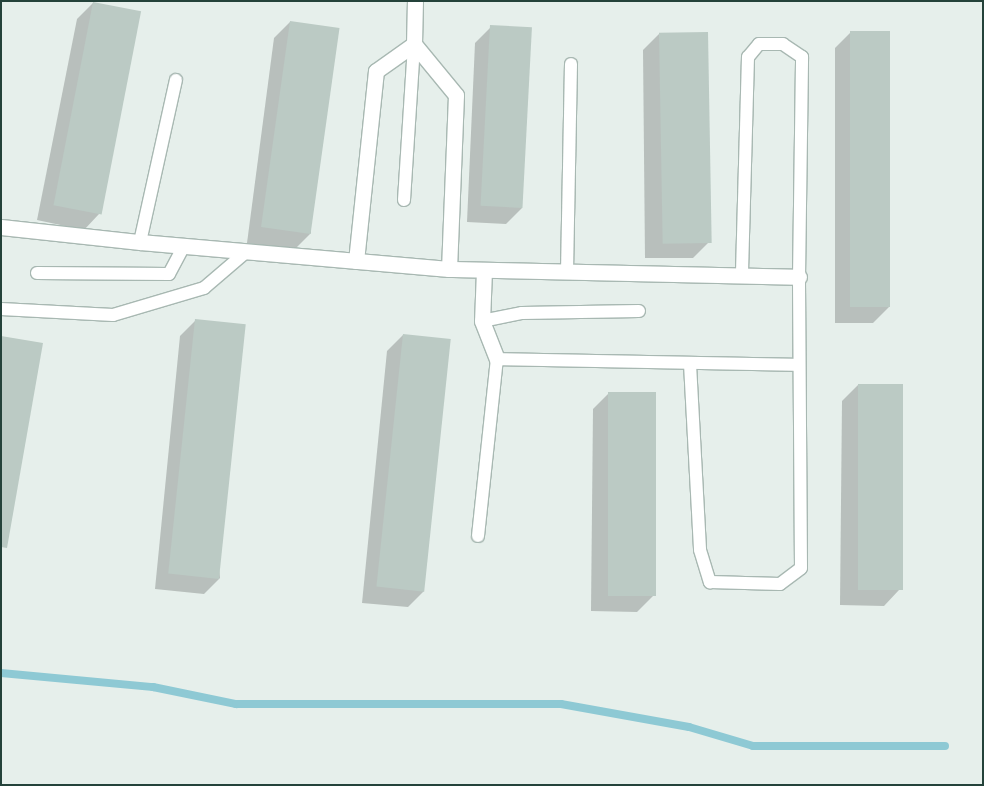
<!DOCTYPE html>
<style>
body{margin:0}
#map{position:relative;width:984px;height:786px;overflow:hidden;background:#e6efeb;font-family:"Open Sans",sans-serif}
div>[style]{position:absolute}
.shadow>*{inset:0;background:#0003}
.stream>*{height:8px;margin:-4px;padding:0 4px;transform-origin:4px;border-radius:4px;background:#8ec9d4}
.building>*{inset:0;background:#bbcac4;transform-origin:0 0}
.roads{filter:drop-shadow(1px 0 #a8b8b2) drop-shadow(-1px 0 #a8b8b2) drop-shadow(0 1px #a8b8b2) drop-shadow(0 -1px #a8b8b2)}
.service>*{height:12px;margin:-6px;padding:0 6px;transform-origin:6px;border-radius:6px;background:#fff}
.minor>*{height:15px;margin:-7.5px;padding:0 7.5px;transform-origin:7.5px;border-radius:7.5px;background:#fff}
span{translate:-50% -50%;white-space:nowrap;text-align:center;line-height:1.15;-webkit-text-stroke:4px #f7fbf9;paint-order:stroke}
.frame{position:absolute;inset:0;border:2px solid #24423a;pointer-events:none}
</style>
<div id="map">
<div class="shadow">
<i style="clip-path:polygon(93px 3px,99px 214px,84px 230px,37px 220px,77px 19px)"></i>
<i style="clip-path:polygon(290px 22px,311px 233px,295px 249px,247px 243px,274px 38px)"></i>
<i style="clip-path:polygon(491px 27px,522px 208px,506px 224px,467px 222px,475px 43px)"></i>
<i style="clip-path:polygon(851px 32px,889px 307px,873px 323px,835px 323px,835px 48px)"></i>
<i style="clip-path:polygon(659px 34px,709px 242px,693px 258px,645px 258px,643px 50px)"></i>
<i style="clip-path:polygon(195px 321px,220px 578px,204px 594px,155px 589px,180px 336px)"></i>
<i style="clip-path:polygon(403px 335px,424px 591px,408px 607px,362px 603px,387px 351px)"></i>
<i style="clip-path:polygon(858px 385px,899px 590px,884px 606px,840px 605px,842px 401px)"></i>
<i style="clip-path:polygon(609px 393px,653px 596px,637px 612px,591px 611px,593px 409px)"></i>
</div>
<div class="stream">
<i style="left:1px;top:673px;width:153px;rotate:5.3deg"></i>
<i style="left:153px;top:687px;width:85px;rotate:11.6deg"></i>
<i style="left:236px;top:704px;width:325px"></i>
<i style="left:561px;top:704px;width:130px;rotate:10.2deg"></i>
<i style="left:689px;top:727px;width:67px;rotate:16.5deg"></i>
<i style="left:753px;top:746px;width:192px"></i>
</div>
<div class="building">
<i style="left:93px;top:2px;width:49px;height:207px;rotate:11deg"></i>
<i style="left:290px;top:21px;width:50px;height:208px;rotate:8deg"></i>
<i style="left:490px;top:25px;width:42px;height:181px;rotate:3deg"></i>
<i style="left:850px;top:31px;width:40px;height:276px"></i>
<i style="left:708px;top:32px;width:211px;height:49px;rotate:89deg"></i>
<i style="left:195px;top:319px;width:51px;height:256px;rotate:6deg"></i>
<i style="left:403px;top:334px;width:48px;height:254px;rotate:6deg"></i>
<i style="clip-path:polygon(1px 336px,43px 343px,7px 548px,1px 547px)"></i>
<i style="left:858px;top:384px;width:45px;height:206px"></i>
<i style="left:608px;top:392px;width:48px;height:204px"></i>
</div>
<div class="roads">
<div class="service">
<i style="left:404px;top:200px;width:156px;rotate:-86.3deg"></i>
<i style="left:140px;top:242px;width:166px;rotate:-77.5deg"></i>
<i style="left:567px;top:272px;width:208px;rotate:-88.9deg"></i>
<i style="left:37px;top:273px;width:132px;rotate:0.4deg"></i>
<i style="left:169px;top:274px;width:32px;rotate:-62deg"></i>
<i style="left:1px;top:309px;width:112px;rotate:3.1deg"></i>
<i style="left:113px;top:315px;width:95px;rotate:-16.5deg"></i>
<i style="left:204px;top:288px;width:55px;rotate:-40.6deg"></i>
<i style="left:482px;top:321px;width:41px;rotate:-11.3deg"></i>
<i style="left:522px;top:313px;width:117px;rotate:-1deg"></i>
<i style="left:690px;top:364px;width:186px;rotate:86.9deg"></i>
<i style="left:700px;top:550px;width:34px;rotate:73deg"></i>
<i style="left:710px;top:582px;width:70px;rotate:1.6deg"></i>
<i style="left:780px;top:584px;width:26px;rotate:-37deg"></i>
<i style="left:801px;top:568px;width:291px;rotate:-90.4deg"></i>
<i style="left:799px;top:277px;width:220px;rotate:-89.2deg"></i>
<i style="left:802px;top:57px;width:23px;rotate:-146deg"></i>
<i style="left:783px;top:44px;width:24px;rotate:180deg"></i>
<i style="left:759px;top:44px;width:17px;rotate:130deg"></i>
<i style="left:748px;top:57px;width:219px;rotate:91.6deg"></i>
<i style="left:478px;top:536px;width:178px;rotate:-83.9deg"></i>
<i style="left:497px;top:359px;width:302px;rotate:1.1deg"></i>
</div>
<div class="minor">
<i style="left:414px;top:44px;width:43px;rotate:-88.7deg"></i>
<i style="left:1px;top:227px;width:140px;rotate:6.2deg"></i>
<i style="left:140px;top:242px;width:310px;rotate:5deg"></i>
<i style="left:449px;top:269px;width:350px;rotate:1.3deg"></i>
<i style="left:356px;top:261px;width:191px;rotate:-84deg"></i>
<i style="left:376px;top:71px;width:47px;rotate:-35.4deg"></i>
<i style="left:414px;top:44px;width:66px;rotate:50.5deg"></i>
<i style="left:456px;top:95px;width:174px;rotate:92.3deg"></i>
<i style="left:484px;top:270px;width:51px;rotate:92.2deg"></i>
<i style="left:482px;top:321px;width:41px;rotate:68.5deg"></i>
</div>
</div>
<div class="frame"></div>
</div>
